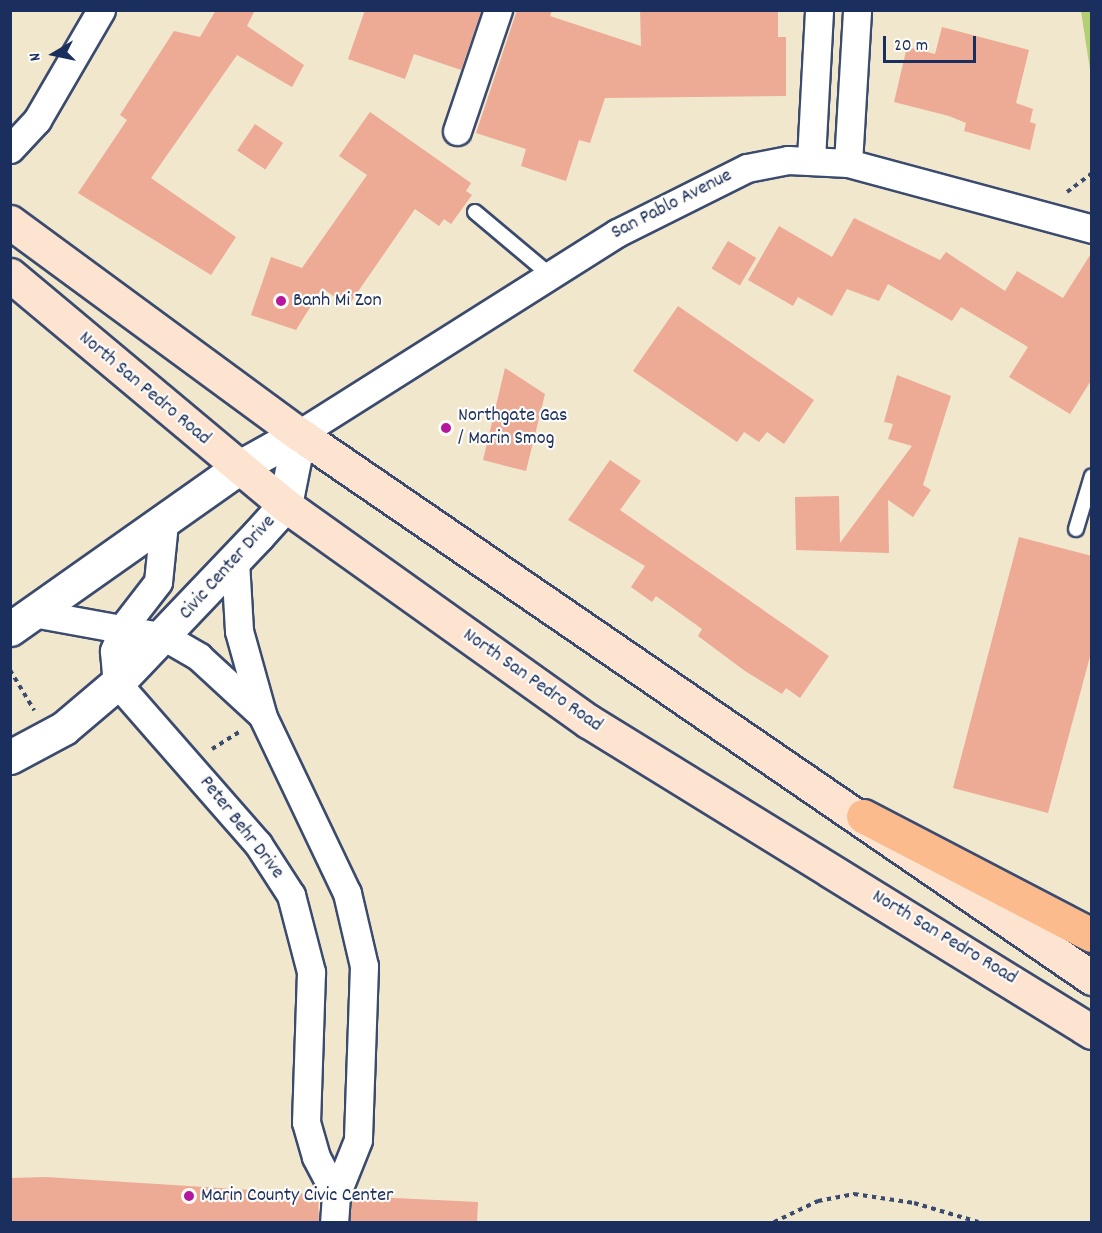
<!DOCTYPE html>
<style>
body{margin:0}
#map{position:relative;width:1102px;height:1233px;overflow:hidden;background:#f1e7cd;font-family:Dekko,sans-serif}
div>[style]{position:absolute}
.green>*{inset:0;background:#b3ce74}
.building>*{inset:0;background:#edaa95;transform-origin:0 0}
.path>*{height:4px;margin-top:-2px;transform-origin:0;background:repeating-linear-gradient(90deg,#3b4b6f 0 4.5px,transparent 0 9px)}
.roads{filter:drop-shadow(2px 0 #3b4b6f) drop-shadow(-2px 0 #3b4b6f) drop-shadow(0 2px #3b4b6f) drop-shadow(0 -2px #3b4b6f)}
.service>*{height:14px;margin:-7px;padding:0 7px;transform-origin:7px;border-radius:7px;background:#fff}
.minor>*{height:27px;margin:-13.5px;padding:0 13.5px;transform-origin:13.5px;border-radius:13.5px;background:#fff}
.tertiary>*{height:33px;margin:-16.5px;padding:0 16.5px;transform-origin:16.5px;border-radius:16.5px;background:#fff}
.secondary>*{height:33px;margin:-16.5px;padding:0 16.5px;transform-origin:16.5px;border-radius:16.5px;background:#fde4d1}
.motorway>*{height:33px;margin:-16.5px;padding:0 16.5px;transform-origin:16.5px;border-radius:16.5px;background:#fbbb8c}
.dots>*{width:16px;height:16px;translate:-50% -50%;box-sizing:border-box;border:3px solid #fdfcf7;border-radius:50%}
span{translate:-50% -50%;white-space:nowrap;text-align:center;line-height:1.15;-webkit-text-stroke:4.5px #fdfcf7;paint-order:stroke}
.street-label{font-size:20px;color:#1b2f5e}
.poi-label{font-size:20px;color:#1b2f5e}
.left{translate:0 -50%;text-align:left}
.frame{position:absolute;inset:0;border:12px solid #1b2f5e;pointer-events:none}
.north{position:absolute;left:24px;top:24px;width:60px;height:60px;-webkit-text-stroke:4px #fdfcf7;paint-order:stroke;rotate:261deg;font-size:16px;font-weight:700;line-height:24px;text-align:center;color:#1b2f5e}
.north::after{content:'';display:block;margin:auto;width:21px;height:27px;background:#1b2f5e;clip-path:polygon(50% 0,100% 100%,50% 72%,0 100%)}
.scale{position:absolute;left:883px;top:36px;width:93px;height:27px;box-sizing:border-box;border:3px solid #1b2f5e;border-top:0;padding-left:8px;font-size:18px;line-height:21px;white-space:nowrap;color:#1b2f5e;-webkit-text-stroke:4px #fdfcf7;paint-order:stroke}
</style>
<div id="map">
<div class="green">
<i style="clip-path:polygon(1081px 11px,1091px 11px,1091px 76px)"></i>
</div>
<div class="building">
<i style="clip-path:polygon(216px 10px,255px 10px,247px 26px,304px 65px,292px 87px,237px 55px,151px 178px,236px 237px,211px 275px,78px 193px,127px 120px,120px 115px,174px 31px,200px 37px)"></i>
<i style="clip-path:polygon(365px 10px,475px 10px,481px 12px,461px 70px,414px 54px,405px 79px,348px 59px)"></i>
<i style="clip-path:polygon(517px 10px,552px 10px,550px 16px,641px 46px,640px 10px,778px 10px,778px 37px,786px 37px,786px 96px,605px 98px,590px 143px,579px 140px,566px 181px,521px 166px,526px 149px,476px 133px)"></i>
<i style="clip-path:polygon(942px 27px,1029px 50px,1016px 103px,1033px 109px,1030px 122px,1036px 124px,1030px 150px,964px 131px,966px 123px,949px 116px,894px 102px,907px 47px,935px 54px)"></i>
<i style="clip-path:polygon(370px 112px,471px 183px,466px 191px,472px 195px,451px 224px,444px 219px,439px 226px,415px 209px,348px 306px,322px 288px,296px 330px,251px 315px,271px 257px,302px 268px,367px 175px,339px 156px)"></i>
<i style="left:255px;top:124px;width:34px;height:32px;rotate:34deg"></i>
<i style="clip-path:polygon(854px 218px,940px 260px,946px 252px,1005px 291px,1017px 271px,1063px 298px,1092px 252px,1092px 379px,1070px 414px,1009px 377px,1028px 347px,961px 307px,952px 321px,888px 284px,879px 301px,847px 289px,832px 316px,798px 297px,793px 306px,748px 280px,779px 226px,832px 257px)"></i>
<i style="left:728px;top:241px;width:33px;height:32px;rotate:31deg"></i>
<i style="clip-path:polygon(678px 306px,814px 400px,784px 444px,767px 432px,759px 442px,744px 432px,737px 442px,633px 371px)"></i>
<i style="clip-path:polygon(505px 368px,545px 394px,526px 471px,483px 460px)"></i>
<i style="clip-path:polygon(897px 375px,951px 396px,923px 485px,931px 490px,913px 517px,888px 500px,889px 553px,796px 550px,795px 497px,839px 496px,840px 543px,912px 446px,888px 439px,893px 424px,884px 422px)"></i>
<i style="clip-path:polygon(610px 460px,641px 481px,620px 510px,829px 656px,800px 698px,786px 688px,782px 694px,745px 671px,698px 636px,702px 629px,656px 596px,652px 602px,631px 587px,645px 566px,568px 520px)"></i>
<i style="clip-path:polygon(1019px 537px,1092px 556px,1092px 649px,1048px 813px,953px 788px)"></i>
<i style="clip-path:polygon(46px 1177px,318px 1194px,319px 1222px,10px 1222px,10px 1178px)"></i>
<i style="clip-path:polygon(353px 1196px,478px 1202px,477px 1222px,350px 1222px)"></i>
</div>
<div class="path">
<i style="left:1067px;top:192px;width:31px;rotate:-37deg"></i>
<i style="left:10px;top:670px;width:47px;rotate:59deg"></i>
<i style="left:212px;top:749px;width:32px;rotate:-32deg"></i>
<i style="left:774px;top:1222px;width:49px;rotate:-25.5deg"></i>
<i style="left:818px;top:1201px;width:37px;rotate:-11deg"></i>
<i style="left:854px;top:1194px;width:61px;rotate:8.5deg"></i>
<i style="left:914px;top:1203px;width:67px;rotate:16.5deg"></i>
</div>
<div class="roads">
<div class="service">
<i style="left:475px;top:212px;width:97px;rotate:40deg"></i>
<i style="left:1076px;top:529px;width:55px;rotate:-73.2deg"></i>
</div>
<div class="minor">
<i style="left:457px;top:131px;width:128px;rotate:-71.3deg"></i>
<i style="left:10px;top:149px;width:40px;rotate:-47deg"></i>
<i style="left:37px;top:120px;width:127px;rotate:-59.8deg"></i>
<i style="left:811px;top:159px;width:149px;rotate:-86.9deg"></i>
<i style="left:848px;top:163px;width:153px;rotate:-86.6deg"></i>
<i style="left:299px;top:434px;width:376px;rotate:-32.3deg"></i>
<i style="left:617px;top:233px;width:145px;rotate:-26.6deg"></i>
<i style="left:747px;top:168px;width:42px;rotate:-11deg"></i>
<i style="left:788px;top:160px;width:60px;rotate:2.9deg"></i>
<i style="left:848px;top:163px;width:253px;rotate:15.1deg"></i>
<i style="left:164px;top:523px;width:59px;rotate:95.8deg"></i>
<i style="left:158px;top:582px;width:56px;rotate:127.7deg"></i>
<i style="left:124px;top:626px;width:27px;rotate:112deg"></i>
<i style="left:114px;top:651px;width:32px;rotate:85deg"></i>
<i style="left:117px;top:683px;width:214px;rotate:48.8deg"></i>
<i style="left:258px;top:844px;width:61px;rotate:57.1deg"></i>
<i style="left:291px;top:895px;width:80px;rotate:75.4deg"></i>
<i style="left:311px;top:972px;width:150px;rotate:91.9deg"></i>
<i style="left:306px;top:1122px;width:36px;rotate:74deg"></i>
<i style="left:316px;top:1157px;width:43px;rotate:62.2deg"></i>
<i style="left:235px;top:561px;width:70px;rotate:86.7deg"></i>
<i style="left:239px;top:631px;width:89px;rotate:74.4deg"></i>
<i style="left:263px;top:717px;width:195px;rotate:64.5deg"></i>
<i style="left:347px;top:893px;width:75px;rotate:76.9deg"></i>
<i style="left:364px;top:966px;width:174px;rotate:92deg"></i>
<i style="left:358px;top:1140px;width:59px;rotate:111.8deg"></i>
<i style="left:336px;top:1195px;width:27px;rotate:94deg"></i>
<i style="left:33px;top:613px;width:134px;rotate:10.3deg"></i>
<i style="left:165px;top:637px;width:39px;rotate:30deg"></i>
<i style="left:199px;top:657px;width:84px;rotate:42.6deg"></i>
</div>
<div class="tertiary">
<i style="left:10px;top:629px;width:279px;rotate:-35.2deg"></i>
<i style="left:238px;top:468px;width:70px;rotate:-29.1deg"></i>
<i style="left:10px;top:757px;width:61px;rotate:-28.2deg"></i>
<i style="left:64px;top:728px;width:70px;rotate:-40.3deg"></i>
<i style="left:117px;top:683px;width:204px;rotate:-46.4deg"></i>
<i style="left:258px;top:535px;width:40px;rotate:-48deg"></i>
<i style="left:285px;top:505px;width:72px;rotate:-78.8deg"></i>
</div>
<div class="secondary">
<i style="left:10px;top:222px;width:358px;rotate:36.3deg"></i>
<i style="left:299px;top:434px;width:962px;rotate:34.45deg"></i>
<i style="left:10px;top:275px;width:359px;rotate:39.9deg"></i>
<i style="left:285px;top:505px;width:372px;rotate:35.5deg"></i>
<i style="left:588px;top:721px;width:592px;rotate:31.68deg"></i>
</div>
<div class="motorway">
<i style="left:863px;top:816px;width:258px;rotate:27.5deg"></i>
</div>
</div>
<div class="dots">
<i style="left:281px;top:301px;background:#b5179e"></i>
<i style="left:446px;top:428px;background:#b5179e"></i>
<i style="left:189px;top:1196px;background:#b5179e"></i>
</div>
<div class="street-label">
<span style="left:672px;top:205px;rotate:-27deg">San Pablo Avenue</span>
<span style="left:144px;top:389px;rotate:40deg">North San Pedro Road</span>
<span style="left:228px;top:568px;rotate:-48deg">Civic Center Drive</span>
<span style="left:532px;top:681px;rotate:35deg">North San Pedro Road</span>
<span style="left:241px;top:828px;rotate:52deg">Peter Behr Drive</span>
<span style="left:944px;top:938px;rotate:31deg">North San Pedro Road</span>
</div>
<div class="poi-label">
<span class="left" style="left:293px;top:301px">Banh Mi Zon</span>
<span class="left" style="left:458px;top:428px">Northgate Gas<br>/ Marin Smog</span>
<span class="left" style="left:201px;top:1196px">Marin County Civic Center</span>
</div>
<div class="frame"></div>
<div class="north">N</div>
<div class="scale">20 m</div>
</div>
